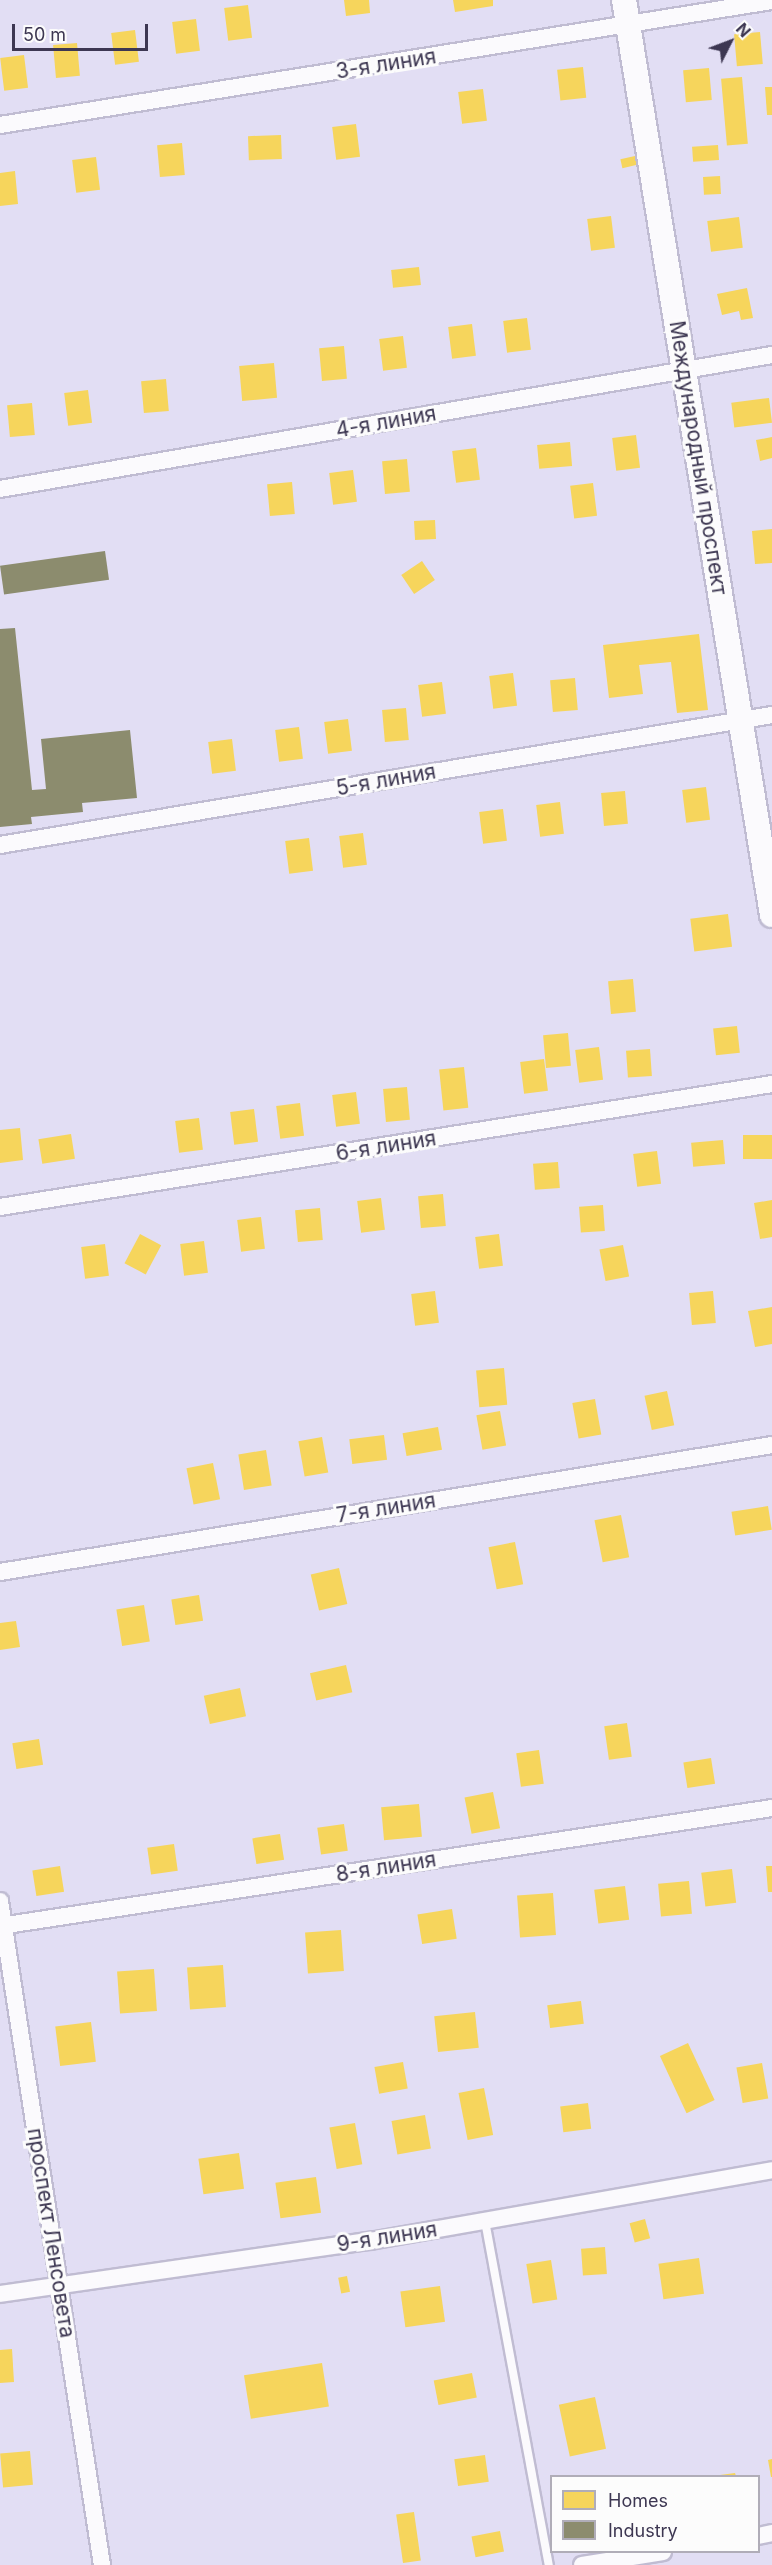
<!DOCTYPE html>
<meta charset="utf-8">
<style>
body{margin:0}
#map{position:relative;width:772px;height:2565px;overflow:hidden;background:#e2def4;font-family:Inter,sans-serif}
div>[style]{position:absolute}
.homes>*{inset:0;background:#f6d55c;transform-origin:0 0}
.industry>*{inset:0;background:#8c8c6e;transform-origin:0 0}
.roads{filter:drop-shadow(2px 0 #c0bcd2) drop-shadow(-2px 0 #c0bcd2) drop-shadow(0 2px #c0bcd2) drop-shadow(0 -2px #c0bcd2)}
.lane>*{height:8px;margin:-4px;padding:0 4px;transform-origin:4px;border-radius:4px;background:#fbfafd}
.street>*{height:16px;margin:-8px;padding:0 8px;transform-origin:8px;border-radius:8px;background:#fbfafd}
.secondary>*{height:24px;margin:-12px;padding:0 12px;transform-origin:12px;border-radius:12px;background:#fbfafd}
span{translate:-50% -50%;white-space:nowrap;text-align:center;line-height:1.15;-webkit-text-stroke:6px #fcfcfc;paint-order:stroke}
.street-label{font-size:21px;color:#3d3752}
.legend{position:absolute;left:550px;top:2475px;width:210px;height:78px;box-sizing:border-box;background:#fcfcfc;border:2px solid #b0adb8;margin:0;padding:8px 10px;list-style:none;font-size:18px;color:#3d3752}
.legend li{display:flex;align-items:center;gap:12px;height:30px}
.legend b{width:30px;border:2px solid #b0adb8}
.north{position:absolute;left:700px;top:12px;width:60px;height:60px;-webkit-text-stroke:4px #fcfcfc;paint-order:stroke;rotate:48deg;font-size:16px;font-weight:700;line-height:24px;text-align:center;color:#3d3752}
.north::after{content:'';display:block;margin:auto;width:21px;height:27px;background:#3d3752;clip-path:polygon(50% 0,100% 100%,50% 72%,0 100%)}
.scale{position:absolute;left:12px;top:24px;width:136px;height:27px;box-sizing:border-box;border:3px solid #3d3752;border-top:0;padding-left:8px;font-size:18px;line-height:21px;white-space:nowrap;color:#3d3752;-webkit-text-stroke:4px #fcfcfc;paint-order:stroke}
</style>
<div id="map">
<div class="homes">
<i style="clip-path:polygon(344px 0,369px 0,370px 13px,346px 16px)"></i>
<i style="clip-path:polygon(453px 0,493px 0,493px 6px,455px 12px)"></i>
<i style="left:248px;top:5px;width:33px;height:24px;rotate:83deg"></i>
<i style="left:196px;top:19px;width:32px;height:24px;rotate:83deg"></i>
<i style="left:135px;top:30px;width:32px;height:24px;rotate:83deg"></i>
<i style="left:760px;top:32px;width:32px;height:26px;rotate:85deg"></i>
<i style="left:77px;top:43px;width:33px;height:24px;rotate:85deg"></i>
<i style="left:24px;top:55px;width:33px;height:24px;rotate:83deg"></i>
<i style="left:583px;top:67px;width:31px;height:26px;rotate:84deg"></i>
<i style="left:709px;top:68px;width:32px;height:26px;rotate:85deg"></i>
<i style="left:742px;top:77px;width:67px;height:21px;rotate:85deg"></i>
<i style="clip-path:polygon(765px 87px,772px 87px,772px 115px,767px 115px)"></i>
<i style="left:483px;top:89px;width:32px;height:25px;rotate:83deg"></i>
<i style="left:356px;top:124px;width:33px;height:24px;rotate:83deg"></i>
<i style="left:281px;top:135px;width:24px;height:33px;rotate:88deg"></i>
<i style="left:182px;top:143px;width:32px;height:25px;rotate:85deg"></i>
<i style="left:718px;top:145px;width:15px;height:26px;rotate:86deg"></i>
<i style="left:635px;top:156px;width:9px;height:15px;rotate:77deg"></i>
<i style="left:96px;top:157px;width:33px;height:24px;rotate:83deg"></i>
<i style="clip-path:polygon(15px 171px,18px 204px,0 206px,0 173px)"></i>
<i style="left:720px;top:176px;width:18px;height:17px;rotate:87deg"></i>
<i style="left:611px;top:216px;width:32px;height:24px;rotate:83deg"></i>
<i style="left:739px;top:217px;width:31px;height:32px;rotate:83deg"></i>
<i style="left:419px;top:267px;width:18px;height:28px;rotate:84deg"></i>
<i style="clip-path:polygon(747px 288px,753px 318px,741px 320px,739px 311px,722px 315px,717px 294px)"></i>
<i style="left:527px;top:318px;width:32px;height:24px;rotate:83deg"></i>
<i style="left:472px;top:324px;width:32px;height:24px;rotate:83deg"></i>
<i style="left:403px;top:336px;width:32px;height:24px;rotate:83deg"></i>
<i style="left:344px;top:346px;width:33px;height:25px;rotate:85deg"></i>
<i style="left:274px;top:363px;width:35px;height:35px;rotate:85deg"></i>
<i style="left:166px;top:379px;width:32px;height:25px;rotate:85deg"></i>
<i style="left:88px;top:390px;width:33px;height:24px;rotate:83deg"></i>
<i style="left:769px;top:398px;width:25px;height:38px;rotate:83deg"></i>
<i style="left:32px;top:403px;width:32px;height:25px;rotate:85deg"></i>
<i style="left:636px;top:435px;width:33px;height:24px;rotate:83deg"></i>
<i style="clip-path:polygon(772px 437px,772px 458px,760px 461px,756px 440px)"></i>
<i style="left:570px;top:442px;width:24px;height:33px;rotate:85deg"></i>
<i style="left:476px;top:448px;width:32px;height:24px;rotate:83deg"></i>
<i style="left:407px;top:459px;width:33px;height:25px;rotate:85deg"></i>
<i style="left:353px;top:470px;width:32px;height:24px;rotate:83deg"></i>
<i style="left:292px;top:482px;width:32px;height:25px;rotate:85deg"></i>
<i style="left:593px;top:483px;width:33px;height:23px;rotate:83deg"></i>
<i style="left:435px;top:520px;width:19px;height:21px;rotate:87deg"></i>
<i style="clip-path:polygon(772px 529px,772px 563px,755px 564px,752px 531px)"></i>
<i style="left:422px;top:561px;width:23px;height:25px;rotate:56deg"></i>
<i style="clip-path:polygon(699px 634px,708px 710px,677px 713px,671px 662px,639px 665px,643px 694px,609px 698px,603px 645px)"></i>
<i style="left:513px;top:673px;width:33px;height:24px;rotate:83deg"></i>
<i style="left:575px;top:678px;width:32px;height:25px;rotate:85deg"></i>
<i style="left:442px;top:682px;width:32px;height:24px;rotate:83deg"></i>
<i style="left:406px;top:708px;width:32px;height:24px;rotate:85deg"></i>
<i style="left:348px;top:719px;width:32px;height:24px;rotate:83deg"></i>
<i style="left:299px;top:727px;width:32px;height:24px;rotate:83deg"></i>
<i style="left:232px;top:739px;width:32px;height:24px;rotate:83deg"></i>
<i style="left:706px;top:787px;width:33px;height:24px;rotate:83deg"></i>
<i style="left:625px;top:791px;width:33px;height:24px;rotate:85deg"></i>
<i style="left:560px;top:802px;width:32px;height:24px;rotate:83deg"></i>
<i style="left:503px;top:809px;width:32px;height:24px;rotate:83deg"></i>
<i style="left:363px;top:833px;width:32px;height:24px;rotate:83deg"></i>
<i style="left:309px;top:838px;width:33px;height:24px;rotate:83deg"></i>
<i style="left:728px;top:914px;width:33px;height:38px;rotate:83deg"></i>
<i style="left:633px;top:979px;width:33px;height:25px;rotate:85deg"></i>
<i style="left:737px;top:1026px;width:27px;height:24px;rotate:84deg"></i>
<i style="left:568px;top:1033px;width:33px;height:25px;rotate:85deg"></i>
<i style="left:599px;top:1047px;width:33px;height:24px;rotate:83deg"></i>
<i style="left:650px;top:1049px;width:27px;height:24px;rotate:86deg"></i>
<i style="left:544px;top:1059px;width:32px;height:24px;rotate:83deg"></i>
<i style="left:464px;top:1067px;width:41px;height:25px;rotate:84deg"></i>
<i style="left:407px;top:1087px;width:33px;height:24px;rotate:85deg"></i>
<i style="left:356px;top:1092px;width:32px;height:24px;rotate:83deg"></i>
<i style="left:300px;top:1103px;width:33px;height:24px;rotate:83deg"></i>
<i style="left:254px;top:1109px;width:33px;height:24px;rotate:83deg"></i>
<i style="left:199px;top:1118px;width:32px;height:24px;rotate:83deg"></i>
<i style="clip-path:polygon(20px 1128px,23px 1160px,0 1163px,0 1130px)"></i>
<i style="left:71px;top:1134px;width:25px;height:33px;rotate:81deg"></i>
<i style="left:772px;top:1135px;width:24px;height:29px;rotate:90deg"></i>
<i style="left:723px;top:1140px;width:24px;height:32px;rotate:85deg"></i>
<i style="left:657px;top:1151px;width:33px;height:24px;rotate:83deg"></i>
<i style="left:558px;top:1162px;width:26px;height:25px;rotate:86deg"></i>
<i style="left:443px;top:1194px;width:32px;height:25px;rotate:85deg"></i>
<i style="left:381px;top:1198px;width:32px;height:24px;rotate:83deg"></i>
<i style="clip-path:polygon(772px 1200px,772px 1237px,760px 1239px,754px 1203px)"></i>
<i style="left:603px;top:1205px;width:26px;height:24px;rotate:86deg"></i>
<i style="left:320px;top:1208px;width:32px;height:25px;rotate:85deg"></i>
<i style="left:261px;top:1217px;width:32px;height:24px;rotate:83deg"></i>
<i style="left:140px;top:1234px;width:24px;height:33px;rotate:28deg"></i>
<i style="left:499px;top:1234px;width:32px;height:24px;rotate:83deg"></i>
<i style="left:204px;top:1241px;width:32px;height:24px;rotate:83deg"></i>
<i style="left:105px;top:1244px;width:32px;height:24px;rotate:83deg"></i>
<i style="left:623px;top:1245px;width:32px;height:24px;rotate:79deg"></i>
<i style="left:435px;top:1291px;width:32px;height:24px;rotate:83deg"></i>
<i style="left:713px;top:1291px;width:32px;height:24px;rotate:85deg"></i>
<i style="clip-path:polygon(772px 1307px,772px 1344px,755px 1347px,748px 1311px)"></i>
<i style="left:504px;top:1368px;width:37px;height:28px;rotate:85deg"></i>
<i style="left:667px;top:1391px;width:35px;height:23px;rotate:78deg"></i>
<i style="left:595px;top:1399px;width:36px;height:23px;rotate:80deg"></i>
<i style="left:500px;top:1411px;width:35px;height:24px;rotate:80deg"></i>
<i style="left:438px;top:1427px;width:23px;height:36px;rotate:80deg"></i>
<i style="left:384px;top:1435px;width:25px;height:35px;rotate:83deg"></i>
<i style="left:322px;top:1437px;width:36px;height:24px;rotate:80deg"></i>
<i style="left:266px;top:1450px;width:36px;height:28px;rotate:81deg"></i>
<i style="left:213px;top:1463px;width:37px;height:27px;rotate:79deg"></i>
<i style="left:768px;top:1506px;width:24px;height:37px;rotate:81deg"></i>
<i style="left:621px;top:1515px;width:43px;height:27px;rotate:79deg"></i>
<i style="left:515px;top:1542px;width:43px;height:27px;rotate:79deg"></i>
<i style="left:339px;top:1568px;width:37px;height:29px;rotate:77deg"></i>
<i style="left:199px;top:1595px;width:26px;height:28px;rotate:81deg"></i>
<i style="left:144px;top:1605px;width:37px;height:28px;rotate:81deg"></i>
<i style="clip-path:polygon(16px 1621px,20px 1647px,0 1650px,0 1623px)"></i>
<i style="left:346px;top:1665px;width:28px;height:37px;rotate:77deg"></i>
<i style="left:240px;top:1688px;width:29px;height:37px;rotate:78deg"></i>
<i style="left:627px;top:1723px;width:34px;height:23px;rotate:82deg"></i>
<i style="left:39px;top:1739px;width:26px;height:27px;rotate:81deg"></i>
<i style="left:539px;top:1750px;width:34px;height:23px;rotate:82deg"></i>
<i style="left:711px;top:1758px;width:26px;height:28px;rotate:81deg"></i>
<i style="left:493px;top:1792px;width:37px;height:29px;rotate:79deg"></i>
<i style="left:419px;top:1804px;width:33px;height:38px;rotate:85deg"></i>
<i style="left:344px;top:1824px;width:27px;height:27px;rotate:82deg"></i>
<i style="left:280px;top:1834px;width:26px;height:28px;rotate:81deg"></i>
<i style="left:174px;top:1844px;width:27px;height:27px;rotate:82deg"></i>
<i style="left:60px;top:1866px;width:26px;height:28px;rotate:81deg"></i>
<i style="clip-path:polygon(766px 1866px,772px 1866px,772px 1892px,768px 1892px)"></i>
<i style="left:732px;top:1869px;width:34px;height:31px;rotate:83deg"></i>
<i style="left:689px;top:1881px;width:33px;height:31px;rotate:85deg"></i>
<i style="left:625px;top:1886px;width:34px;height:31px;rotate:83deg"></i>
<i style="left:553px;top:1893px;width:42px;height:36px;rotate:86deg"></i>
<i style="left:452px;top:1909px;width:30px;height:35px;rotate:81deg"></i>
<i style="left:341px;top:1930px;width:41px;height:36px;rotate:86deg"></i>
<i style="left:223px;top:1965px;width:42px;height:36px;rotate:86deg"></i>
<i style="left:154px;top:1969px;width:42px;height:37px;rotate:86deg"></i>
<i style="left:581px;top:2001px;width:23px;height:34px;rotate:83deg"></i>
<i style="left:475px;top:2012px;width:36px;height:41px;rotate:84deg"></i>
<i style="left:91px;top:2022px;width:40px;height:36px;rotate:83deg"></i>
<i style="left:688px;top:2043px;width:63px;height:31px;rotate:65deg"></i>
<i style="left:403px;top:2062px;width:27px;height:29px;rotate:80deg"></i>
<i style="left:762px;top:2063px;width:36px;height:26px;rotate:80deg"></i>
<i style="left:484px;top:2088px;width:48px;height:26px;rotate:79deg"></i>
<i style="left:588px;top:2103px;width:26px;height:28px;rotate:83deg"></i>
<i style="left:425px;top:2115px;width:34px;height:34px;rotate:80deg"></i>
<i style="left:355px;top:2123px;width:42px;height:26px;rotate:80deg"></i>
<i style="left:239px;top:2153px;width:36px;height:41px;rotate:82deg"></i>
<i style="left:316px;top:2177px;width:36px;height:41px;rotate:82deg"></i>
<i style="left:645px;top:2219px;width:20px;height:16px;rotate:75deg"></i>
<i style="left:605px;top:2247px;width:27px;height:24px;rotate:86deg"></i>
<i style="left:699px;top:2258px;width:36px;height:41px;rotate:82deg"></i>
<i style="left:551px;top:2260px;width:40px;height:25px;rotate:81deg"></i>
<i style="left:347px;top:2276px;width:16px;height:9px;rotate:79deg"></i>
<i style="left:440px;top:2286px;width:36px;height:40px;rotate:82deg"></i>
<i style="clip-path:polygon(12px 2349px,14px 2382px,0 2383px,0 2350px)"></i>
<i style="left:322px;top:2363px;width:44px;height:79px;rotate:81deg"></i>
<i style="left:472px;top:2373px;width:25px;height:39px;rotate:79deg"></i>
<i style="left:595px;top:2397px;width:53px;height:37px;rotate:78deg"></i>
<i style="left:30px;top:2451px;width:34px;height:30px;rotate:85deg"></i>
<i style="left:485px;top:2455px;width:27px;height:31px;rotate:82deg"></i>
<i style="clip-path:polygon(772px 2459px,772px 2477px,771px 2477px,768px 2460px)"></i>
<i style="clip-path:polygon(735px 2473px,736px 2476px,720px 2476px,720px 2475px)"></i>
<i style="left:414px;top:2512px;width:49px;height:18px;rotate:82deg"></i>
<i style="left:500px;top:2531px;width:21px;height:29px;rotate:79deg"></i>
</div>
<div class="industry">
<i style="left:105px;top:551px;width:29px;height:106px;rotate:82deg"></i>
<i style="clip-path:polygon(15px 628px,32px 790px,46px 789px,41px 739px,130px 730px,137px 798px,82px 803px,83px 812px,31px 817px,32px 824px,0 827px,0 629px)"></i>
</div>
<div class="roads">
<div class="lane">
<i style="left:485px;top:2221px;width:350px;rotate:79.5deg"></i>
</div>
<div class="street">
<i style="left:0;top:125px;width:782px;rotate:-9.13deg"></i>
<i style="left:0;top:489px;width:784px;rotate:-9.85deg"></i>
<i style="left:0;top:845px;width:783px;rotate:-9.56deg"></i>
<i style="left:0;top:1207px;width:782px;rotate:-9.05deg"></i>
<i style="left:0;top:1572px;width:782px;rotate:-9.34deg"></i>
<i style="left:0;top:1901px;width:672px;rotate:81.27deg"></i>
<i style="left:0;top:1926px;width:781px;rotate:-8.69deg"></i>
<i style="left:0;top:2294px;width:374px;rotate:-8.2deg"></i>
<i style="left:370px;top:2241px;width:408px;rotate:-10deg"></i>
<i style="left:758px;top:2536px;width:14px;rotate:-12deg"></i>
<i style="left:582px;top:2565px;width:82px;rotate:-9.1deg"></i>
</div>
<div class="secondary">
<i style="left:624px;top:0;width:927px;rotate:80.81deg"></i>
</div>
</div>
<div class="street-label">
<span style="left:386px;top:64px;rotate:-9deg">3-я линия</span>
<span style="left:386px;top:422px;rotate:-10deg">4-я линия</span>
<span style="left:698px;top:458px;rotate:81deg">Международный проспект</span>
<span style="left:386px;top:780px;rotate:-10deg">5-я линия</span>
<span style="left:386px;top:1146px;rotate:-9deg">6-я линия</span>
<span style="left:386px;top:1508px;rotate:-9deg">7-я линия</span>
<span style="left:386px;top:1867px;rotate:-9deg">8-я линия</span>
<span style="left:51px;top:2233px;rotate:81deg">проспект Ленсовета</span>
<span style="left:387px;top:2237px;rotate:-9deg">9-я линия</span>
</div>
<ul class="legend">
<li><b style="height:16px;background:#f6d55c"></b>Homes</li>
<li><b style="height:16px;background:#8c8c6e"></b>Industry</li>
</ul>
<div class="north">N</div>
<div class="scale">50 m</div>
</div>
